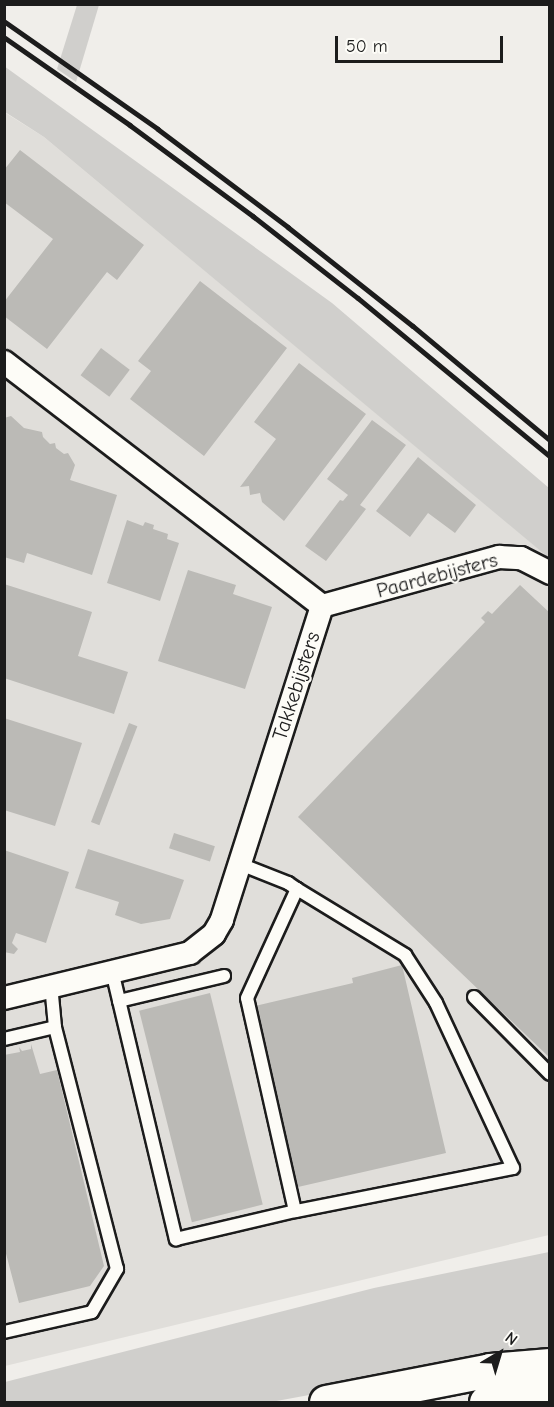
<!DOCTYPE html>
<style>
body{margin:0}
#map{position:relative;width:554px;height:1407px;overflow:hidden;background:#f0eeea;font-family:"Comic Neue",sans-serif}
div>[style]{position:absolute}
.built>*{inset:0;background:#e0deda}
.green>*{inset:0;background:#d0cfcc}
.building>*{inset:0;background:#bbbab6;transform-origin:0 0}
.roads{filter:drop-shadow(2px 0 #1c1c1c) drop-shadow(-2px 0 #1c1c1c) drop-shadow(0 2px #1c1c1c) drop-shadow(0 -2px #1c1c1c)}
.lane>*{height:12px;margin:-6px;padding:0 6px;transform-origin:6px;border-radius:6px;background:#fdfcf7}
.street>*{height:22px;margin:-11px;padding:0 11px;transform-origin:11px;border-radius:11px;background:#fdfcf7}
.highway>*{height:33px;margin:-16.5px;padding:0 16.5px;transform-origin:16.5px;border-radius:16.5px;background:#fdfcf7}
.rail>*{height:4.5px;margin:-2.25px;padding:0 2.25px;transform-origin:2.25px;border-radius:2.25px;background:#1c1c1c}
span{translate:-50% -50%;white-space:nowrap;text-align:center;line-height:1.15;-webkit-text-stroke:4.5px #fdfcf7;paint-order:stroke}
.street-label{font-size:21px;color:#1c1c1c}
.frame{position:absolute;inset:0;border:6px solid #1c1c1c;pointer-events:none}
.north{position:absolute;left:470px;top:1323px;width:60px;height:60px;-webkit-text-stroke:4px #fdfcf7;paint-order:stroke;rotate:38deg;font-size:16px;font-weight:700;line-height:24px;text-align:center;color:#1c1c1c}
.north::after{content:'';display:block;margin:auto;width:21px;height:27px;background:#1c1c1c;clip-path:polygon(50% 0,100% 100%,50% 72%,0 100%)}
.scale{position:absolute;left:335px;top:36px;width:168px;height:27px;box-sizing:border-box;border:3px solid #1c1c1c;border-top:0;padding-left:8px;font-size:18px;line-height:21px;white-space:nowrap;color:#1c1c1c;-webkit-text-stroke:4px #fdfcf7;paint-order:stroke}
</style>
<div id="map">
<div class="built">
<i style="clip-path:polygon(4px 112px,44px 137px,550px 558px,549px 1235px,5px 1366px)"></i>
</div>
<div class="green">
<i style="clip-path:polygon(77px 5px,99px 5px,76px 82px,57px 69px)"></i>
<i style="clip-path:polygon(4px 66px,332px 303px,549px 488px,549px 558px,44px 137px,5px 112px)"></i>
<i style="clip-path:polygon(549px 1252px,549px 1351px,271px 1402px,5px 1402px,5px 1382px,374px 1288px)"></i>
</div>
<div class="building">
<i style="clip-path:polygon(20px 150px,144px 245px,117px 280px,107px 272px,47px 349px,4px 316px,4px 302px,53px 239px,4px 202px,4px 170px)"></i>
<i style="clip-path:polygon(200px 281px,287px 348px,204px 456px,130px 399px,151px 371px,138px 361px)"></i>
<i style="left:101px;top:348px;width:36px;height:34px;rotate:37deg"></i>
<i style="clip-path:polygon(299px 363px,366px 414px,284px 521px,262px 502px,260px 493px,250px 495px,249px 486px,240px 487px,276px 439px,254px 422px)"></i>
<i style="clip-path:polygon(11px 416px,24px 428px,42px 432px,43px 437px,50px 444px,55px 443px,56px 448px,64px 454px,68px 453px,75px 465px,70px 480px,117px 495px,92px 575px,27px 553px,24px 563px,4px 557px,4px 418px)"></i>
<i style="clip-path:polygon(372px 420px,406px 445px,360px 505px,366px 509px,326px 561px,305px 546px,340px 500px,343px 501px,348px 495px,327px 479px)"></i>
<i style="clip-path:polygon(418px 457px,476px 505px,455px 533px,428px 513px,410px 537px,376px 511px)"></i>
<i style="clip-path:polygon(127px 520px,143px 526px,145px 522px,154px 525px,153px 529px,168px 534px,167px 539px,179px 543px,160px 601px,107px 583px)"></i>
<i style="clip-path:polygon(188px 570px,236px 585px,233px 594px,272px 607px,245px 689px,158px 661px)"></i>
<i style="clip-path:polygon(4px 584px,92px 612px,78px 656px,128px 672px,114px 714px,4px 678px)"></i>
<i style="clip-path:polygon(520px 585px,550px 613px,550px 1058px,298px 817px,485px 622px,481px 618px,488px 611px,492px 614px)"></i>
<i style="clip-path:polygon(4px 718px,82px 743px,55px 826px,4px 810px)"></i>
<i style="left:129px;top:723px;width:9px;height:106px;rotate:21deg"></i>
<i style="left:174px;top:833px;width:43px;height:16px;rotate:18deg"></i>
<i style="clip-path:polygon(88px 849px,184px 880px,170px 919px,141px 924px,115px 915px,119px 902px,75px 888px)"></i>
<i style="clip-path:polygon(4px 850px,69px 872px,46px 943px,16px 933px,12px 943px,18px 949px,14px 954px,4px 952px)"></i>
<i style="clip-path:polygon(402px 965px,446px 1153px,298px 1187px,255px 1006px,353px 983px,352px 978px)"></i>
<i style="left:210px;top:993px;width:218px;height:73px;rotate:76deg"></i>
<i style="clip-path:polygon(31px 1044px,40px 1074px,57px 1070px,104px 1266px,90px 1286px,19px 1303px,4px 1246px,4px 1055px,20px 1052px,19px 1047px,22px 1051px,31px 1049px)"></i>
</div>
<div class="roads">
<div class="lane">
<i style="left:240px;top:864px;width:52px;rotate:21.6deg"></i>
<i style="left:288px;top:883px;width:11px;rotate:34deg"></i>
<i style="left:297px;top:889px;width:127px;rotate:31.4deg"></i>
<i style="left:405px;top:955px;width:57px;rotate:57.1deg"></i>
<i style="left:436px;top:1003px;width:182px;rotate:65deg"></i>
<i style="left:513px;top:1168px;width:222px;rotate:168.8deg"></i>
<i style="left:295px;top:1211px;width:218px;rotate:-102.7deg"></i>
<i style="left:247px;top:998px;width:120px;rotate:-65.4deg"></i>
<i style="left:112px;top:971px;width:276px;rotate:76.6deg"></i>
<i style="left:176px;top:1239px;width:122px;rotate:-13.2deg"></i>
<i style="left:474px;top:997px;width:108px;rotate:45.4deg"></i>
<i style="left:119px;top:1001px;width:108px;rotate:-13.4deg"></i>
<i style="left:4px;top:1039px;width:52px;rotate:-13.2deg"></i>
<i style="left:4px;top:1332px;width:90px;rotate:-12.8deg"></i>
<i style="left:92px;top:1312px;width:50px;rotate:-59.8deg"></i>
<i style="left:117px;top:1269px;width:250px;rotate:-104.4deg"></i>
<i style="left:55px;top:1027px;width:42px;rotate:-95.4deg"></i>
</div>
<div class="street">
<i style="left:4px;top:362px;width:401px;rotate:37.5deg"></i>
<i style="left:322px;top:606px;width:330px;rotate:107.7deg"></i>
<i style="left:222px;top:920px;width:16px;rotate:120deg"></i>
<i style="left:214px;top:934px;width:31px;rotate:142deg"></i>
<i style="left:190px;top:953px;width:191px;rotate:166.4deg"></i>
<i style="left:322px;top:606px;width:184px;rotate:-15.5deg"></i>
<i style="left:499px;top:557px;width:22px;rotate:3deg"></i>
<i style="left:521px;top:558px;width:33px;rotate:27deg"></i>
</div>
<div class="highway">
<i style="left:326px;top:1402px;width:167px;rotate:-11deg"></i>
<i style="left:490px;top:1370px;width:60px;rotate:-4.8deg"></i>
<i style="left:486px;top:1402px;width:66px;rotate:-14deg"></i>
</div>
</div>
<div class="rail">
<i style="left:4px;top:21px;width:188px;rotate:35deg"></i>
<i style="left:158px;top:129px;width:163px;rotate:37deg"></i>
<i style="left:288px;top:227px;width:159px;rotate:38.4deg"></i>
<i style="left:413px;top:326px;width:178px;rotate:39.8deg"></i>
<i style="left:4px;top:37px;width:154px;rotate:34.9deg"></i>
<i style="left:130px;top:125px;width:153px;rotate:36.5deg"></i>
<i style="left:253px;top:216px;width:133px;rotate:38deg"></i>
<i style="left:358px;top:298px;width:249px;rotate:39.5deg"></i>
</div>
<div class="street-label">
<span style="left:437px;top:575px;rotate:-15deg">Paardebijsters</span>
<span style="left:296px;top:686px;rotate:-72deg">Takkebijsters</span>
</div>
<div class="frame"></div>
<div class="north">N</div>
<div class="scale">50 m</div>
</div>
